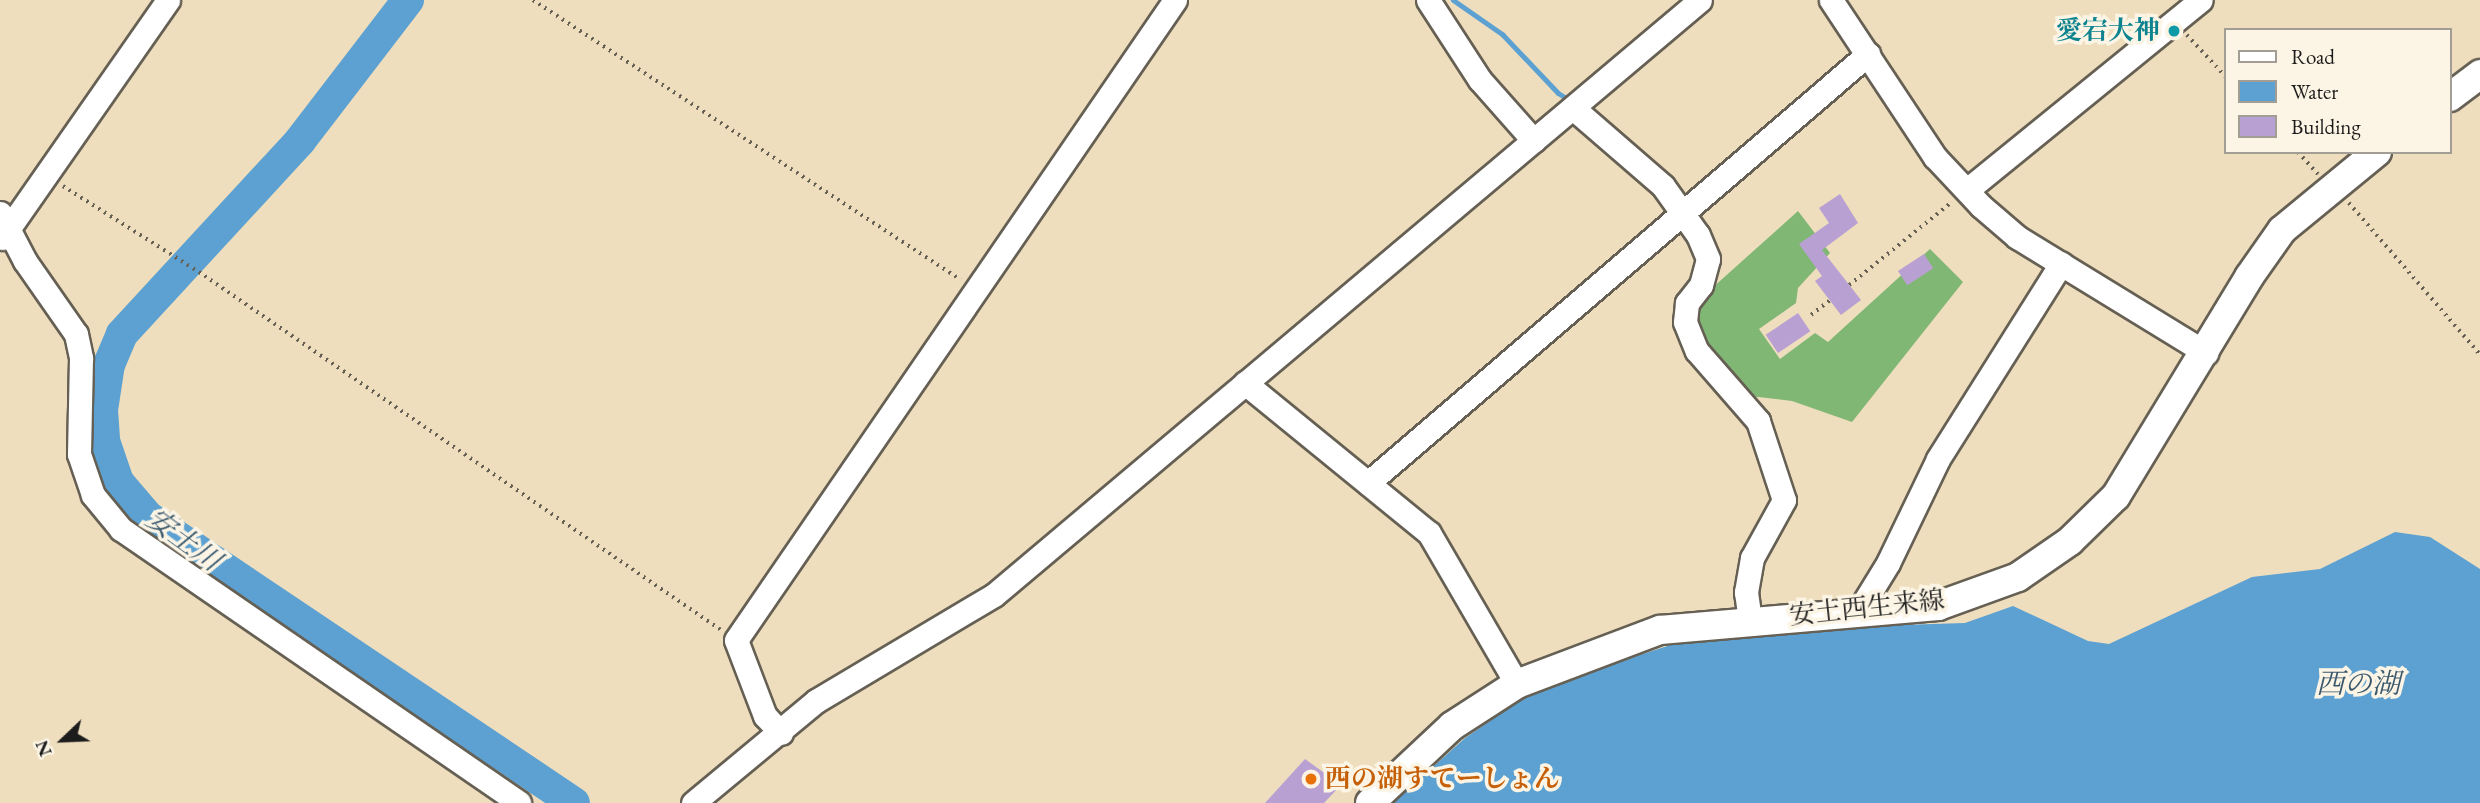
<!DOCTYPE html>
<meta charset="utf-8">
<style>
body{margin:0}
#map{position:relative;width:2480px;height:803px;overflow:hidden;background:#eedebd;font-family:"EB Garamond","Noto Serif JP",serif}
div>[style]{position:absolute}
.forest>*{inset:0;background:#80b774}
.water>*{inset:0;background:#5ca1d1}
.stream>*{height:5px;margin:-2.5px;padding:0 2.5px;transform-origin:2.5px;border-radius:2.5px;background:#5ca1d1}
.river>*{height:32px;margin:-16px;padding:0 16px;transform-origin:16px;border-radius:16px;background:#5ca1d1}
.building>*{inset:0;background:#b9a0d3;transform-origin:0 0}
.path>*{height:3.5px;margin-top:-1.75px;transform-origin:0;background:repeating-linear-gradient(90deg,#666054 0 2px,transparent 0 7px)}
.roads{filter:drop-shadow(2px 0 #666054) drop-shadow(-2px 0 #666054) drop-shadow(0 2px #666054) drop-shadow(0 -2px #666054)}
.minor>*{height:23px;margin:-11.5px;padding:0 11.5px;transform-origin:11.5px;border-radius:11.5px;background:#fff}
.major>*{height:28px;margin:-14px;padding:0 14px;transform-origin:14px;border-radius:14px;background:#fff}
.dots>*{width:19px;height:19px;translate:-50% -50%;box-sizing:border-box;border:4px solid #fcf5e5;border-radius:50%}
span{translate:-50% -50%;white-space:nowrap;text-align:center;line-height:1.15;-webkit-text-stroke:7px #fcf5e5;paint-order:stroke}
.culture-label{font-size:26px;color:#0d838f;font-weight:700}
.right{translate:-100% -50%;text-align:right}
.street-label{font-size:26px;color:#1c1c1c}
.food-label{font-size:26px;color:#c56008;font-weight:700}
.left{translate:0 -50%;text-align:left}
.water-label{font-size:28px;color:#39586d;font-style:italic}
.legend{position:absolute;left:2224px;top:28px;width:228px;height:126px;box-sizing:border-box;background:#fcf5e5;border:2px solid #a29e95;margin:0;padding:9px 12px;list-style:none;font-size:21px;color:#1c1c1c}
.legend li{display:flex;align-items:center;gap:14px;height:35px}
.legend b{width:35px;border:2px solid #a29e95}
.north{position:absolute;left:28px;top:705px;width:70px;height:70px;-webkit-text-stroke:5px #fcf5e5;paint-order:stroke;rotate:247deg;font-size:19px;font-weight:700;line-height:28px;text-align:center;color:#1c1c1c}
.north::after{content:'';display:block;margin:auto;width:24px;height:32px;background:#1c1c1c;clip-path:polygon(50% 0,100% 100%,50% 72%,0 100%)}
</style>
<div id="map">
<div class="forest">
<i style="clip-path:polygon(1798px 211px,1830px 253px,1798px 288px,1796px 303px,1759px 329px,1780px 359px,1815px 333px,1828px 342px,1930px 249px,1963px 282px,1852px 422px,1792px 401px,1741px 395px,1690px 324px,1701px 298px)"></i>
</div>
<div class="water">
<i style="clip-path:polygon(2395px 532px,2430px 537px,2480px 569px,2480px 803px,1393px 803px,1465px 738px,1540px 687px,1686px 640px,1802px 628px,1965px 623px,2013px 606px,2088px 641px,2109px 644px,2252px 577px,2320px 569px)"></i>
</div>
<div class="stream">
<i style="left:1453px;top:0;width:60px;rotate:34.8deg"></i>
<i style="left:1502px;top:34px;width:81px;rotate:46.5deg"></i>
<i style="left:1558px;top:93px;width:15px;rotate:32deg"></i>
</div>
<div class="river">
<i style="left:408px;top:0;width:178px;rotate:127.5deg"></i>
<i style="left:300px;top:141px;width:263px;rotate:132.7deg"></i>
<i style="left:122px;top:334px;width:33px;rotate:113deg"></i>
<i style="left:109px;top:364px;width:47px;rotate:98.7deg"></i>
<i style="left:102px;top:410px;width:31px;rotate:86deg"></i>
<i style="left:104px;top:441px;width:43px;rotate:71.1deg"></i>
<i style="left:118px;top:482px;width:46px;rotate:49.4deg"></i>
<i style="left:148px;top:517px;width:513px;rotate:33.88deg"></i>
</div>
<div class="building">
<i style="clip-path:polygon(1840px 194px,1858px 223px,1822px 250px,1861px 300px,1841px 315px,1815px 281px,1822px 276px,1799px 244px,1829px 223px,1819px 208px)"></i>
<i style="left:1924px;top:254px;width:17px;height:31px;rotate:57deg"></i>
<i style="left:1798px;top:313px;width:22px;height:39px;rotate:56deg"></i>
<i style="clip-path:polygon(1305px 759px,1341px 785px,1324px 803px,1265px 803px)"></i>
</div>
<div class="path">
<i style="left:533px;top:0;width:511px;rotate:33.19deg"></i>
<i style="left:2187px;top:35px;width:57px;rotate:47.1deg"></i>
<i style="left:2298px;top:152px;width:30px;rotate:48deg"></i>
<i style="left:63px;top:186px;width:161px;rotate:32.3deg"></i>
<i style="left:199px;top:272px;width:633px;rotate:34.44deg"></i>
<i style="left:2349px;top:203px;width:200px;rotate:49.1deg"></i>
<i style="left:1849px;top:285px;width:132px;rotate:-38.9deg"></i>
<i style="left:1811px;top:315px;width:24px;rotate:-38deg"></i>
</div>
<div class="roads">
<div class="minor">
<i style="left:1428px;top:0;width:95px;rotate:57deg"></i>
<i style="left:1480px;top:80px;width:81px;rotate:48.5deg"></i>
<i style="left:1831px;top:0;width:188px;rotate:56.5deg"></i>
<i style="left:1935px;top:157px;width:67px;rotate:46.8deg"></i>
<i style="left:1981px;top:206px;width:48px;rotate:40.7deg"></i>
<i style="left:2017px;top:237px;width:222px;rotate:31.5deg"></i>
<i style="left:1573px;top:108px;width:119px;rotate:40.9deg"></i>
<i style="left:1663px;top:186px;width:60px;rotate:54.5deg"></i>
<i style="left:1698px;top:235px;width:26px;rotate:67deg"></i>
<i style="left:1708px;top:259px;width:27px;rotate:105deg"></i>
<i style="left:1701px;top:285px;width:23px;rotate:128deg"></i>
<i style="left:1687px;top:303px;width:19px;rotate:96deg"></i>
<i style="left:1685px;top:322px;width:31px;rotate:68deg"></i>
<i style="left:1697px;top:351px;width:93px;rotate:48.9deg"></i>
<i style="left:1758px;top:421px;width:83px;rotate:71.8deg"></i>
<i style="left:1784px;top:500px;width:66px;rotate:118.9deg"></i>
<i style="left:1752px;top:558px;width:35px;rotate:100deg"></i>
<i style="left:1746px;top:592px;width:28px;rotate:82deg"></i>
<i style="left:1967px;top:190px;width:301px;rotate:-39.1deg"></i>
<i style="left:0;top:213px;width:54px;rotate:62.5deg"></i>
<i style="left:25px;top:261px;width:89px;rotate:55.1deg"></i>
<i style="left:76px;top:334px;width:25px;rotate:78deg"></i>
<i style="left:81px;top:358px;width:96px;rotate:91.2deg"></i>
<i style="left:79px;top:454px;width:43px;rotate:71.1deg"></i>
<i style="left:93px;top:495px;width:44px;rotate:50.5deg"></i>
<i style="left:121px;top:529px;width:483px;rotate:34.5deg"></i>
<i style="left:2px;top:238px;width:290px;rotate:-55.1deg"></i>
<i style="left:1245px;top:383px;width:237px;rotate:39.2deg"></i>
<i style="left:1429px;top:533px;width:175px;rotate:59.8deg"></i>
<i style="left:1368px;top:483px;width:659px;rotate:-40.63deg"></i>
<i style="left:1858px;top:612px;width:57px;rotate:-58.5deg"></i>
<i style="left:1888px;top:563px;width:115px;rotate:-64.3deg"></i>
<i style="left:1938px;top:459px;width:231px;rotate:-57.8deg"></i>
<i style="left:781px;top:733px;width:23px;rotate:-133deg"></i>
<i style="left:765px;top:716px;width:81px;rotate:-110.9deg"></i>
<i style="left:736px;top:640px;width:776px;rotate:-55.55deg"></i>
<i style="left:693px;top:803px;width:160px;rotate:-39.7deg"></i>
<i style="left:816px;top:701px;width:207px;rotate:-30.8deg"></i>
<i style="left:994px;top:595px;width:923px;rotate:-40.12deg"></i>
</div>
<div class="major">
<i style="left:2450px;top:97px;width:38px;rotate:-37deg"></i>
<i style="left:1370px;top:803px;width:112px;rotate:-43.2deg"></i>
<i style="left:1452px;top:726px;width:77px;rotate:-32.9deg"></i>
<i style="left:1517px;top:684px;width:153px;rotate:-20.7deg"></i>
<i style="left:1660px;top:630px;width:279px;rotate:-4.9deg"></i>
<i style="left:1938px;top:606px;width:85px;rotate:-19.9deg"></i>
<i style="left:2018px;top:577px;width:63px;rotate:-34.7deg"></i>
<i style="left:2070px;top:541px;width:64px;rotate:-44.4deg"></i>
<i style="left:2116px;top:496px;width:256px;rotate:-58.7deg"></i>
<i style="left:2249px;top:277px;width:57px;rotate:-54.9deg"></i>
<i style="left:2282px;top:230px;width:123px;rotate:-39.4deg"></i>
</div>
</div>
<div class="dots">
<i style="left:2174px;top:31px;background:#0f9aa8"></i>
<i style="left:1311px;top:779px;background:#e8710a"></i>
</div>
<div class="culture-label">
<span class="right" style="left:2160px;top:31px">愛宕大神</span>
</div>
<div class="street-label">
<span style="left:1867px;top:608px;rotate:-6deg">安土西生来線</span>
</div>
<div class="food-label">
<span class="left" style="left:1325px;top:779px">西の湖すてーしょん</span>
</div>
<div class="water-label">
<span style="left:184px;top:539px;rotate:36deg">安土川</span>
<span style="left:2358px;top:683px">西の湖</span>
</div>
<ul class="legend">
<li><b style="height:9px;background:#fff"></b>Road</li>
<li><b style="height:19px;background:#5ca1d1"></b>Water</li>
<li><b style="height:19px;background:#b9a0d3"></b>Building</li>
</ul>
<div class="north">N</div>
</div>
